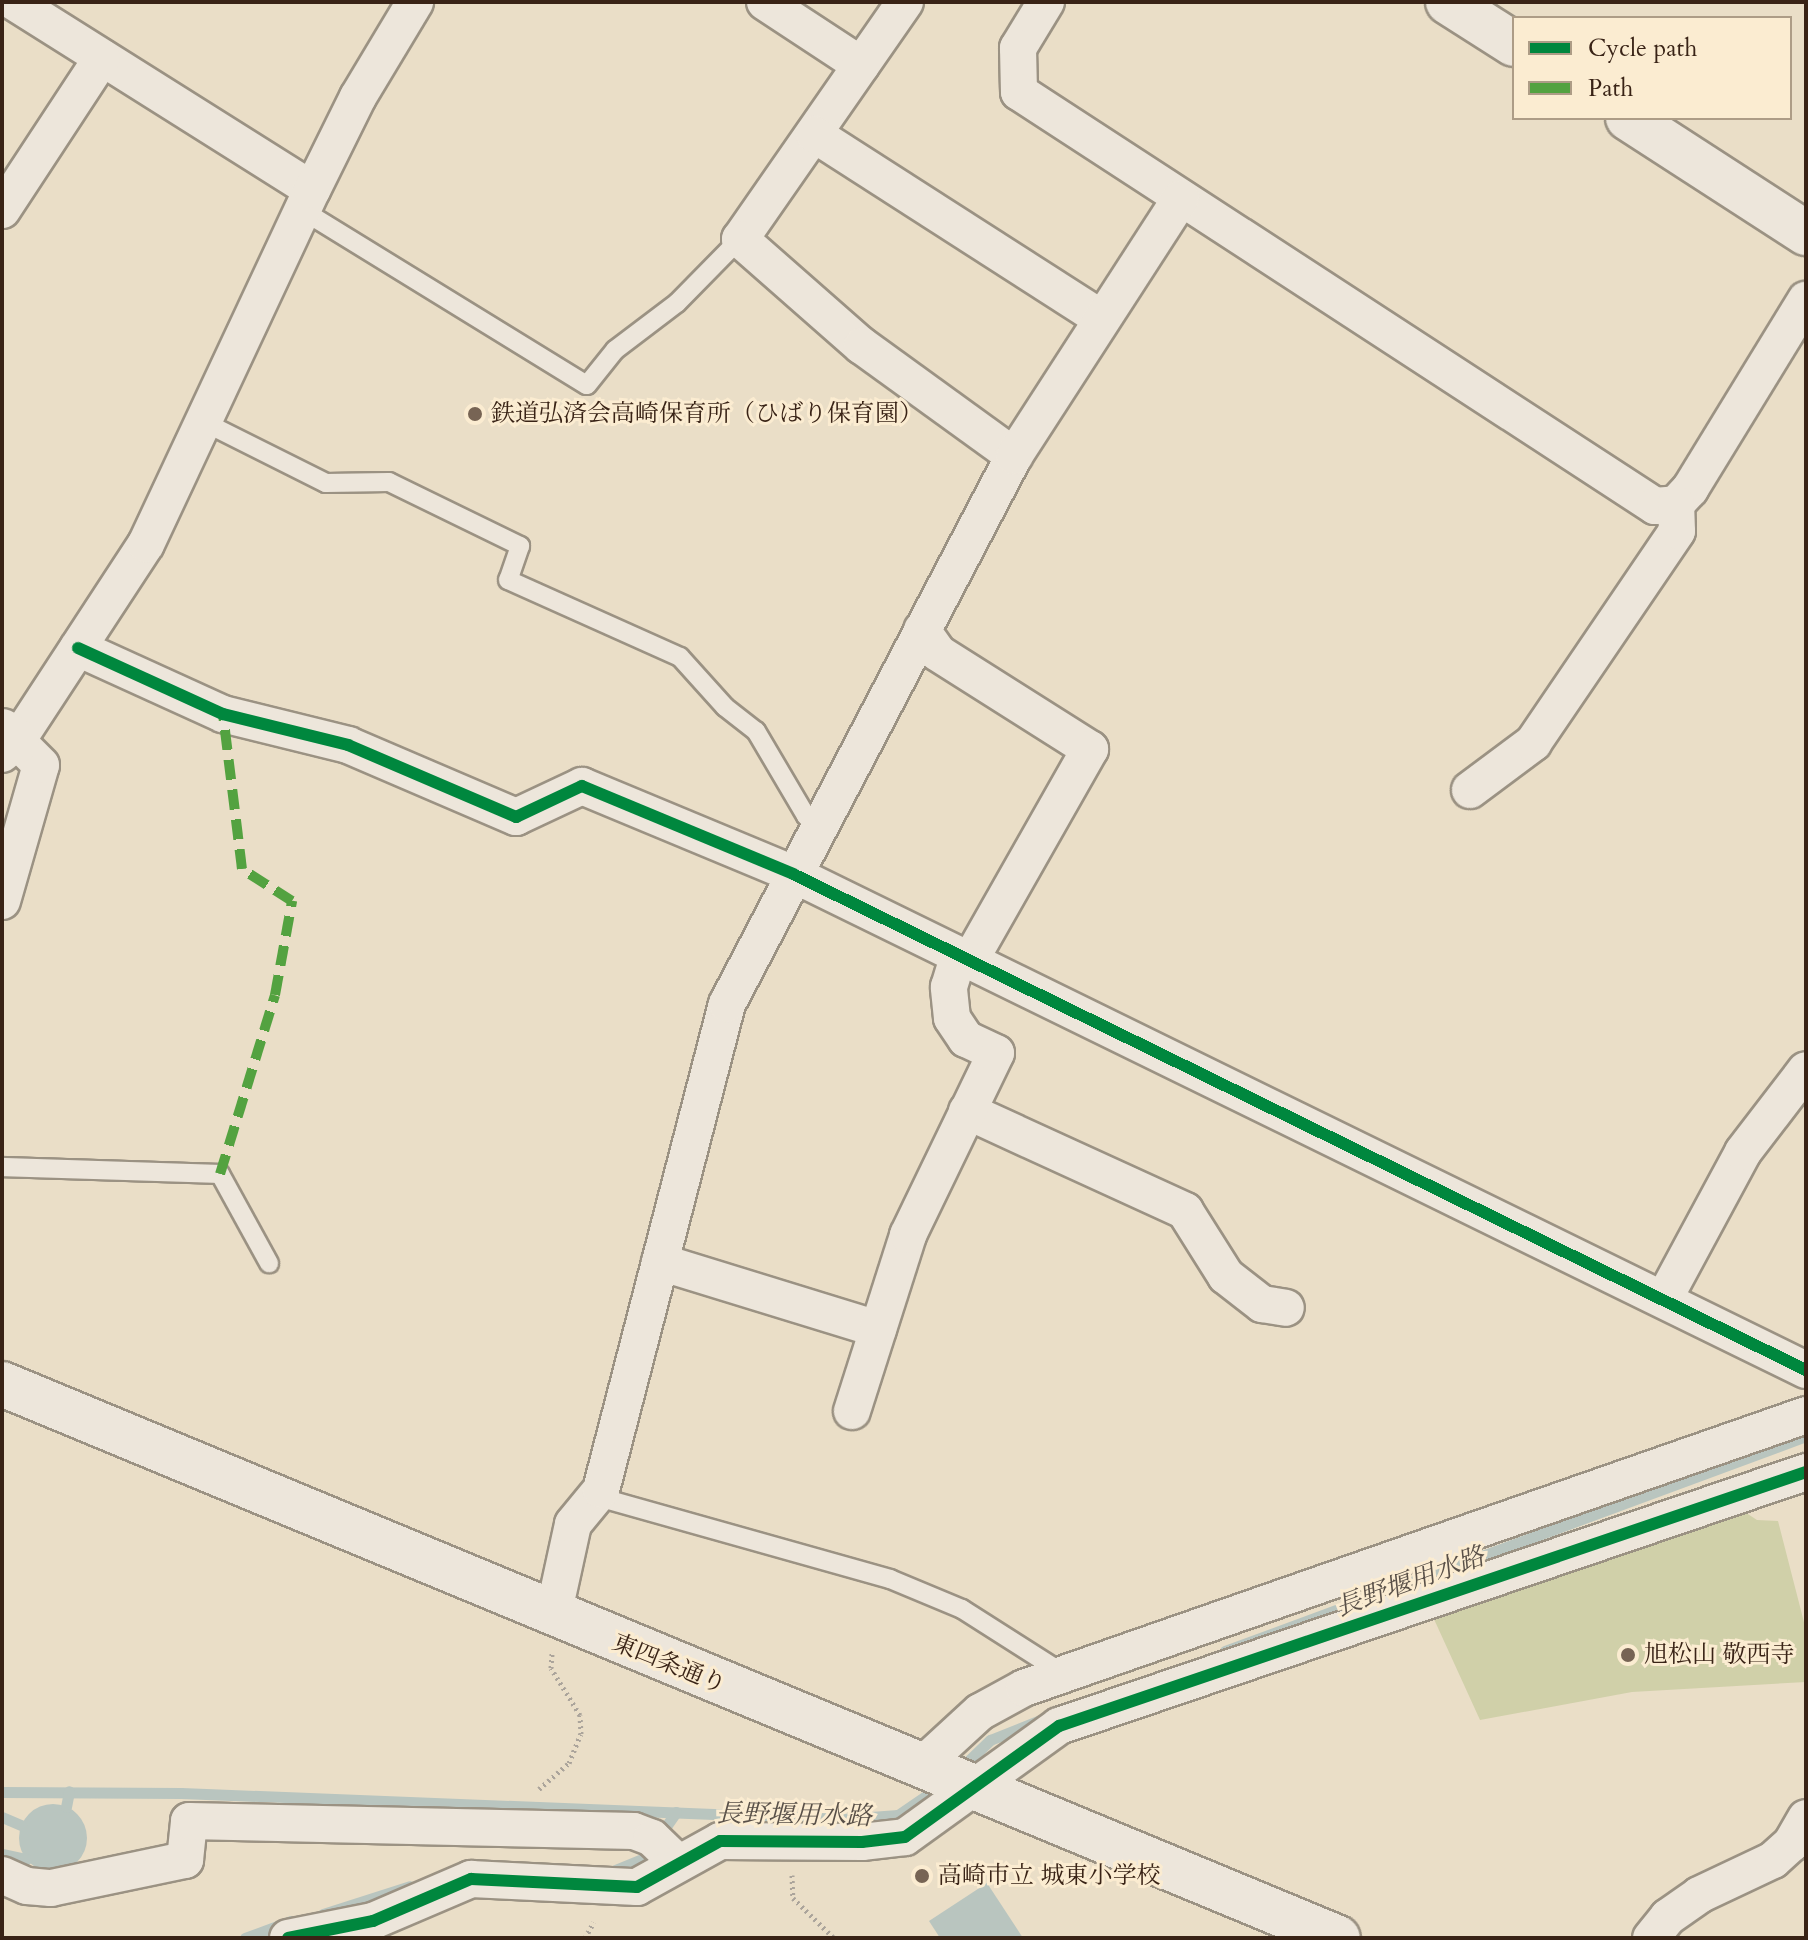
<!DOCTYPE html>
<meta charset="utf-8">
<style>
body{margin:0}
#map{position:relative;width:1808px;height:1940px;overflow:hidden;background:#eadec7;font-family:Cardo,"Noto Serif JP",serif}
div>[style]{position:absolute}
.green>*{inset:0;background:#d0d0a9}
.water>*{inset:0;background:#b9c5bf}
.round{border-radius:50%}
.stream>*{height:11px;margin:-5.5px;padding:0 5.5px;transform-origin:5.5px;border-radius:5.5px;background:#b9c5bf}
.path>*{height:5px;margin-top:-2.5px;transform-origin:0;background:repeating-linear-gradient(90deg,#aba49b 0 2px,transparent 0 6px)}
.roads{filter:drop-shadow(2px 0 #9b9283) drop-shadow(-2px 0 #9b9283) drop-shadow(0 2px #9b9283) drop-shadow(0 -2px #9b9283)}
.service>*{height:18px;margin:-9px;padding:0 9px;transform-origin:9px;border-radius:9px;background:#ede6db}
.minor>*{height:36px;margin:-18px;padding:0 18px;transform-origin:18px;border-radius:18px;background:#ede6db}
.tertiary>*{height:44px;margin:-22px;padding:0 22px;transform-origin:22px;border-radius:22px;background:#ede6db}
.quiet>*{height:10px;margin-top:-5px;transform-origin:0;background:repeating-linear-gradient(90deg,#53a240 0 20px,transparent 0 30px)}
.cycleway>*{height:12px;margin:-6px;padding:0 6px;transform-origin:6px;border-radius:6px;background:#00873e}
.dots>*{width:22px;height:22px;translate:-50% -50%;box-sizing:border-box;border:4px solid #fbecd1;border-radius:50%}
span{translate:-50% -50%;white-space:nowrap;text-align:center;line-height:1.15;-webkit-text-stroke:6px #fbecd1;paint-order:stroke}
.poi-label{font-size:24px;color:#392316}
.left{translate:0 -50%;text-align:left}
.street-label{font-size:24px;color:#392316}
.water-label{font-size:26px;color:#595048;font-style:italic}
.frame{position:absolute;inset:0;border:4px solid #392316;pointer-events:none}
.legend{position:absolute;left:1512px;top:16px;width:280px;height:104px;box-sizing:border-box;background:#fbecd1;border:2px solid #ad9c86;margin:0;padding:10px 14px;list-style:none;font-size:24px;color:#392316}
.legend li{display:flex;align-items:center;gap:16px;height:40px}
.legend b{width:40px;border:2px solid #ad9c86}
</style>
<div id="map">
<div class="green">
<i style="clip-path:polygon(1737px 1507px,1757px 1520px,1778px 1521px,1806px 1630px,1806px 1682px,1632px 1692px,1480px 1720px,1433px 1617px)"></i>
</div>
<div class="water">
<i class="round" style="left:19px;top:1804px;width:68px;height:68px"></i>
<i style="clip-path:polygon(987px 1883px,1023px 1938px,940px 1938px,929px 1921px)"></i>
</div>
<div class="stream">
<i style="left:1225px;top:1651px;width:620px;rotate:-20.31deg"></i>
<i style="left:958px;top:1771px;width:45px;rotate:-44.1deg"></i>
<i style="left:990px;top:1740px;width:62px;rotate:-21.6deg"></i>
<i style="left:2px;top:1792px;width:179px;rotate:0.3deg"></i>
<i style="left:181px;top:1793px;width:664px;rotate:2.25deg"></i>
<i style="left:844px;top:1819px;width:54px;rotate:-4.2deg"></i>
<i style="left:898px;top:1815px;width:53px;rotate:-34.3deg"></i>
<i style="left:66px;top:1807px;width:16px;rotate:-79deg"></i>
<i style="left:2px;top:1817px;width:21px;rotate:23deg"></i>
<i style="left:2px;top:1854px;width:25px;rotate:12deg"></i>
<i style="left:615px;top:1870px;width:31px;rotate:-22deg"></i>
<i style="left:644px;top:1858px;width:56px;rotate:-55.2deg"></i>
<i style="left:323px;top:1914px;width:91px;rotate:-17.8deg"></i>
<i style="left:245px;top:1938px;width:49px;rotate:-20.3deg"></i>
</div>
<div class="path">
<i style="left:539px;top:1789px;width:40px;rotate:-41deg"></i>
<i style="left:569px;top:1763px;width:31px;rotate:-68deg"></i>
<i style="left:581px;top:1734px;width:19px;rotate:-93deg"></i>
<i style="left:580px;top:1715px;width:55px;rotate:-121.7deg"></i>
<i style="left:551px;top:1668px;width:15px;rotate:-86deg"></i>
<i style="left:792px;top:1875px;width:23px;rotate:88deg"></i>
<i style="left:793px;top:1898px;width:57px;rotate:44.3deg"></i>
<i style="left:585px;top:1938px;width:18px;rotate:-61deg"></i>
</div>
<div class="roads">
<div class="service">
<i style="left:302px;top:210px;width:334px;rotate:31.6deg"></i>
<i style="left:587px;top:385px;width:45px;rotate:-51.3deg"></i>
<i style="left:615px;top:350px;width:78px;rotate:-37.2deg"></i>
<i style="left:677px;top:303px;width:90px;rotate:-45.5deg"></i>
<i style="left:204px;top:422px;width:136px;rotate:26.6deg"></i>
<i style="left:326px;top:483px;width:63px;rotate:-0.9deg"></i>
<i style="left:389px;top:482px;width:146px;rotate:26deg"></i>
<i style="left:520px;top:546px;width:36px;rotate:109deg"></i>
<i style="left:508px;top:580px;width:188px;rotate:24.1deg"></i>
<i style="left:680px;top:657px;width:67px;rotate:48deg"></i>
<i style="left:725px;top:707px;width:39px;rotate:38deg"></i>
<i style="left:756px;top:731px;width:99px;rotate:59.5deg"></i>
<i style="left:806px;top:816px;width:15px;rotate:32deg"></i>
<i style="left:2px;top:1167px;width:218px;rotate:1.8deg"></i>
<i style="left:220px;top:1174px;width:102px;rotate:61.2deg"></i>
<i style="left:601px;top:1490px;width:13px;rotate:51deg"></i>
<i style="left:609px;top:1500px;width:292px;rotate:15.7deg"></i>
<i style="left:890px;top:1579px;width:78px;rotate:22.6deg"></i>
<i style="left:962px;top:1609px;width:121px;rotate:32.5deg"></i>
</div>
<div class="minor">
<i style="left:14px;top:2px;width:352px;rotate:32.2deg"></i>
<i style="left:765px;top:2px;width:115px;rotate:33.3deg"></i>
<i style="left:905px;top:2px;width:289px;rotate:124.8deg"></i>
<i style="left:740px;top:239px;width:162px;rotate:41.3deg"></i>
<i style="left:862px;top:346px;width:188px;rotate:35.9deg"></i>
<i style="left:1046px;top:2px;width:54px;rotate:121.3deg"></i>
<i style="left:1018px;top:48px;width:44px;rotate:88.7deg"></i>
<i style="left:1019px;top:92px;width:759px;rotate:33.06deg"></i>
<i style="left:1655px;top:506px;width:21px;rotate:-5deg"></i>
<i style="left:1676px;top:504px;width:21px;rotate:-47deg"></i>
<i style="left:1690px;top:489px;width:222px;rotate:-58.5deg"></i>
<i style="left:814px;top:134px;width:342px;rotate:32.7deg"></i>
<i style="left:2px;top:210px;width:182px;rotate:-56.7deg"></i>
<i style="left:922px;top:630px;width:28px;rotate:55deg"></i>
<i style="left:938px;top:653px;width:180px;rotate:32.3deg"></i>
<i style="left:1090px;top:749px;width:245px;rotate:119.6deg"></i>
<i style="left:78px;top:648px;width:159px;rotate:24.5deg"></i>
<i style="left:223px;top:714px;width:129px;rotate:13.9deg"></i>
<i style="left:348px;top:745px;width:183px;rotate:23.2deg"></i>
<i style="left:516px;top:817px;width:73px;rotate:-25.2deg"></i>
<i style="left:582px;top:786px;width:229px;rotate:22.6deg"></i>
<i style="left:793px;top:874px;width:1128px;rotate:26.09deg"></i>
<i style="left:2px;top:754px;width:20px;rotate:-41deg"></i>
<i style="left:17px;top:741px;width:235px;rotate:-56.8deg"></i>
<i style="left:146px;top:544px;width:391px;rotate:-64.9deg"></i>
<i style="left:312px;top:190px;width:104px;rotate:-63.7deg"></i>
<i style="left:358px;top:97px;width:111px;rotate:-59deg"></i>
<i style="left:1470px;top:790px;width:79px;rotate:-36.7deg"></i>
<i style="left:1533px;top:743px;width:256px;rotate:-55.8deg"></i>
<i style="left:1677px;top:531px;width:27px;rotate:-92deg"></i>
<i style="left:2px;top:901px;width:141px;rotate:-74deg"></i>
<i style="left:41px;top:765px;width:34px;rotate:-135deg"></i>
<i style="left:967px;top:1111px;width:240px;rotate:24.6deg"></i>
<i style="left:1185px;top:1211px;width:77px;rotate:57.8deg"></i>
<i style="left:1226px;top:1276px;width:46px;rotate:37.9deg"></i>
<i style="left:1262px;top:1304px;width:24px;rotate:9deg"></i>
<i style="left:660px;top:1262px;width:228px;rotate:17.1deg"></i>
<i style="left:1672px;top:1284px;width:150px;rotate:-61.7deg"></i>
<i style="left:1743px;top:1152px;width:103px;rotate:-52.5deg"></i>
<i style="left:852px;top:1411px;width:185px;rotate:-72.3deg"></i>
<i style="left:908px;top:1235px;width:202px;rotate:-64.2deg"></i>
<i style="left:996px;top:1053px;width:33px;rotate:-155deg"></i>
<i style="left:966px;top:1039px;width:25px;rotate:-124deg"></i>
<i style="left:952px;top:1018px;width:31px;rotate:-96deg"></i>
<i style="left:949px;top:987px;width:31px;rotate:-73deg"></i>
<i style="left:553px;top:1616px;width:94px;rotate:-77.7deg"></i>
<i style="left:573px;top:1524px;width:44px;rotate:-50.5deg"></i>
<i style="left:601px;top:1490px;width:502px;rotate:-75.47deg"></i>
<i style="left:727px;top:1004px;width:619px;rotate:-62.36deg"></i>
<i style="left:1014px;top:456px;width:307px;rotate:-57.1deg"></i>
<i style="left:919px;top:1768px;width:83px;rotate:-42.6deg"></i>
<i style="left:980px;top:1712px;width:50px;rotate:-28.6deg"></i>
<i style="left:1024px;top:1688px;width:828px;rotate:-19.24deg"></i>
<i style="left:2px;top:1875px;width:27px;rotate:24deg"></i>
<i style="left:27px;top:1886px;width:24px;rotate:5deg"></i>
<i style="left:51px;top:1888px;width:137px;rotate:-11.8deg"></i>
<i style="left:185px;top:1860px;width:39px;rotate:-84deg"></i>
<i style="left:189px;top:1821px;width:445px;rotate:1.3deg"></i>
<i style="left:634px;top:1831px;width:19px;rotate:21deg"></i>
<i style="left:652px;top:1838px;width:35px;rotate:44deg"></i>
<i style="left:288px;top:1938px;width:87px;rotate:-11.3deg"></i>
<i style="left:373px;top:1921px;width:107px;rotate:-23.2deg"></i>
<i style="left:471px;top:1879px;width:166px;rotate:2.8deg"></i>
<i style="left:637px;top:1887px;width:95px;rotate:-29deg"></i>
<i style="left:720px;top:1841px;width:142px;rotate:0.4deg"></i>
<i style="left:862px;top:1842px;width:43px;rotate:-6.6deg"></i>
<i style="left:905px;top:1837px;width:190px;rotate:-35.8deg"></i>
<i style="left:1059px;top:1726px;width:789px;rotate:-18.78deg"></i>
<i style="left:1651px;top:1938px;width:27px;rotate:-51deg"></i>
<i style="left:1668px;top:1917px;width:38px;rotate:-35deg"></i>
<i style="left:1699px;top:1895px;width:82px;rotate:-25.3deg"></i>
<i style="left:1773px;top:1860px;width:24px;rotate:-42deg"></i>
<i style="left:1791px;top:1844px;width:30px;rotate:-60deg"></i>
</div>
<div class="tertiary">
<i style="left:1448px;top:2px;width:78px;rotate:32.5deg"></i>
<i style="left:1628px;top:118px;width:212px;rotate:32.9deg"></i>
<i style="left:2px;top:731px;width:18px;rotate:34deg"></i>
<i style="left:2px;top:1384px;width:1446px;rotate:22.52deg"></i>
</div>
</div>
<div class="quiet">
<i style="left:220px;top:1174px;width:187px;rotate:-72.9deg"></i>
<i style="left:275px;top:995px;width:96px;rotate:-79.7deg"></i>
<i style="left:292px;top:901px;width:59px;rotate:-147.4deg"></i>
<i style="left:242px;top:869px;width:156px;rotate:-97deg"></i>
</div>
<div class="cycleway">
<i style="left:78px;top:648px;width:159px;rotate:24.5deg"></i>
<i style="left:223px;top:714px;width:129px;rotate:13.9deg"></i>
<i style="left:348px;top:745px;width:183px;rotate:23.2deg"></i>
<i style="left:516px;top:817px;width:73px;rotate:-25.2deg"></i>
<i style="left:582px;top:786px;width:229px;rotate:22.6deg"></i>
<i style="left:793px;top:874px;width:1128px;rotate:26.09deg"></i>
<i style="left:288px;top:1938px;width:87px;rotate:-11.3deg"></i>
<i style="left:373px;top:1921px;width:107px;rotate:-23.2deg"></i>
<i style="left:471px;top:1879px;width:166px;rotate:2.8deg"></i>
<i style="left:637px;top:1887px;width:95px;rotate:-29deg"></i>
<i style="left:720px;top:1841px;width:142px;rotate:0.4deg"></i>
<i style="left:862px;top:1842px;width:43px;rotate:-6.6deg"></i>
<i style="left:905px;top:1837px;width:190px;rotate:-35.8deg"></i>
<i style="left:1059px;top:1726px;width:789px;rotate:-18.78deg"></i>
</div>
<div class="dots">
<i style="left:475px;top:414px;background:#776454"></i>
<i style="left:1628px;top:1655px;background:#776454"></i>
<i style="left:922px;top:1876px;background:#776454"></i>
</div>
<div class="poi-label">
<span class="left" style="left:491px;top:414px">鉄道弘済会高崎保育所（ひばり保育園）</span>
<span class="left" style="left:1644px;top:1655px">旭松山 敬西寺</span>
<span class="left" style="left:938px;top:1876px">高崎市立 城東小学校</span>
</div>
<div class="street-label">
<span style="left:669px;top:1664px;rotate:22deg">東四条通り</span>
</div>
<div class="water-label">
<span style="left:1410px;top:1582px;rotate:-20deg">長野堰用水路</span>
<span style="left:794px;top:1815px;rotate:1deg">長野堰用水路</span>
</div>
<div class="frame"></div>
<ul class="legend">
<li><b style="height:10px;background:#00873e"></b>Cycle path</li>
<li><b style="height:10px;background:#53a240"></b>Path</li>
</ul>
</div>
